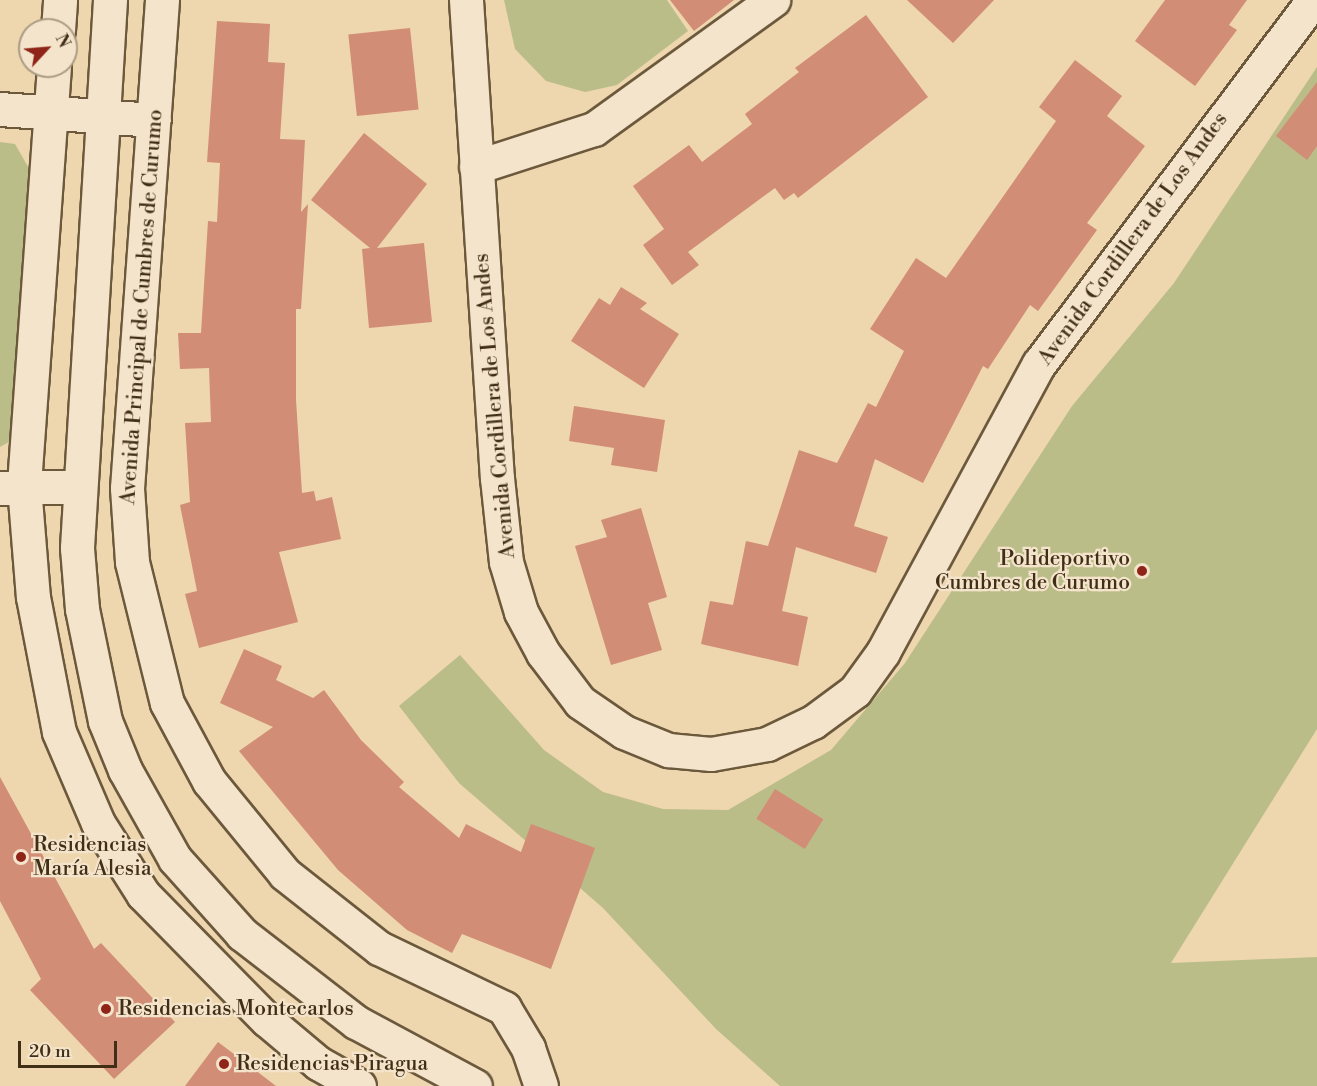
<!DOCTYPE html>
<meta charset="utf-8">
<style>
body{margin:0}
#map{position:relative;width:1317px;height:1086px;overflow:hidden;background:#eed6af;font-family:"Libre Bodoni",serif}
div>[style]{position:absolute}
.green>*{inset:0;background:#bbbd89}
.building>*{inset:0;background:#d18d76;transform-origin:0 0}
.roads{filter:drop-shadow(2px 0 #6c593c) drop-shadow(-2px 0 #6c593c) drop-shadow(0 2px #6c593c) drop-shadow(0 -2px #6c593c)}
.minor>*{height:33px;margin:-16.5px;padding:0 16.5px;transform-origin:16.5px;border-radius:16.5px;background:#f4e4cb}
.secondary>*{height:33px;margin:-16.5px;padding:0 16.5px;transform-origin:16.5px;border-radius:16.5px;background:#f4e4cb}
.dots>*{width:16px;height:16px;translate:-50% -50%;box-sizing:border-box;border:3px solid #f4e4cb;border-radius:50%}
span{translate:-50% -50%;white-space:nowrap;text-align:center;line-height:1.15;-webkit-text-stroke:4.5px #f4e4cb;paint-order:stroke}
.street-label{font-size:21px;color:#402f16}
.poi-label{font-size:21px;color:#402f16}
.right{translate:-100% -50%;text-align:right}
.left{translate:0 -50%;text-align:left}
.north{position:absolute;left:18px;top:18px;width:60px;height:60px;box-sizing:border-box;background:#f4e4cb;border:2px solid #ac9c83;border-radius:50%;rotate:64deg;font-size:16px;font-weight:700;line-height:24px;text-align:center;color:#402f16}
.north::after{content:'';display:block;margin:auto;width:21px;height:27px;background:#8f2418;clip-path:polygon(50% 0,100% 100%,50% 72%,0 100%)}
.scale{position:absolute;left:18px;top:1041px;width:99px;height:27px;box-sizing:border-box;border:3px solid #402f16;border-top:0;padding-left:8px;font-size:18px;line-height:21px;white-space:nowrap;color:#402f16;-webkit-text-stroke:4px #f4e4cb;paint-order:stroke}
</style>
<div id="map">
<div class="green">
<i style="clip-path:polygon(504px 0,667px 0,688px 31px,617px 85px,585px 92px,546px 81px,515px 49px)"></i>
<i style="clip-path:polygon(1317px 67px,1317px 729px,1171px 963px,1317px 957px,1317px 1086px,780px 1086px,716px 1029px,603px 908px,459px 783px,399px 706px,460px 655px,544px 750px,603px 792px,663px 809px,728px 810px,831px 750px,905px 663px,1072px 406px,1174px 283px)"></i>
<i style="clip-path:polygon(0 142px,15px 144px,31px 172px,16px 438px,0 447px)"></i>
</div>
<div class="building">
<i style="clip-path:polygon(670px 0,734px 0,694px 31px)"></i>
<i style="clip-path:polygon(907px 0,994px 0,953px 43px)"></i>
<i style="clip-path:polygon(1165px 0,1247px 0,1229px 25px,1237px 30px,1195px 86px,1135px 41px)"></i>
<i style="clip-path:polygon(866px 15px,928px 97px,798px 198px,794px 193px,784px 200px,775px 188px,688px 252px,699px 265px,672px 285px,643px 245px,664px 229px,633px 186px,689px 145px,702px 162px,752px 124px,745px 114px,799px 72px,795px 68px)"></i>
<i style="clip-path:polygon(217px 21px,270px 24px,268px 62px,285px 63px,280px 139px,305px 140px,301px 212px,308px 204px,301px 309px,296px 309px,296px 400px,302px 493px,314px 491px,316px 501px,332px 497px,341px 539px,279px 552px,298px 622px,199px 648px,185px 594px,197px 591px,180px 505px,190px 502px,185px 423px,211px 422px,209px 368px,180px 369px,178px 333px,201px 333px,208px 221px,217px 222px,220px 163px,207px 162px)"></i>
<i style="left:410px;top:28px;width:82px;height:62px;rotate:84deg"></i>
<i style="clip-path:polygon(1075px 60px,1122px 96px,1107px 116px,1145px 146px,1087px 223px,1097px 230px,1038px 311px,1030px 305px,988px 369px,983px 366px,923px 483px,875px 459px,854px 526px,888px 537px,876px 573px,796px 547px,782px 611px,808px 617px,798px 666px,701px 644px,710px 601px,733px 605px,746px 541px,768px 546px,799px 450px,837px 463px,868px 403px,876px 407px,904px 351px,870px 329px,916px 258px,946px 278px,1056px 121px,1039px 107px)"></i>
<i style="clip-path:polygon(1317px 82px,1317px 146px,1307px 160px,1276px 136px)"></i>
<i style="clip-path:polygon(364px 133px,427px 184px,377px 248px,424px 243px,432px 322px,369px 328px,362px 249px,370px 248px,311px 200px)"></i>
<i style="clip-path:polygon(621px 287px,647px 303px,640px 309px,679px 334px,644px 388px,571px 341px,599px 298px,610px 305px)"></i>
<i style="clip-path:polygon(574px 406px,665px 420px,657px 472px,611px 465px,614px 448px,569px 441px)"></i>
<i style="clip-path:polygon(641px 508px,667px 597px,648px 603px,662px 650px,611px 665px,575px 546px,607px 537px,601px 520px)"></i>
<i style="clip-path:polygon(244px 649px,282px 666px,276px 680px,313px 698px,324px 690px,361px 740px,404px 782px,399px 787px,459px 838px,466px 824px,521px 852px,531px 824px,595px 848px,551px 969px,462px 934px,452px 953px,407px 930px,338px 870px,239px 751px,273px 727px,220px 703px)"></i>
<i style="clip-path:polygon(0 777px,94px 949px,101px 943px,175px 1022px,114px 1079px,30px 990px,41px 979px,0 901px)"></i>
<i style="left:775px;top:789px;width:57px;height:35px;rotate:32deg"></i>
<i style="clip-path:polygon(218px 1042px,276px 1086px,185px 1086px)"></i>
</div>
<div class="roads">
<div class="minor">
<i style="left:162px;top:0;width:489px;rotate:94.1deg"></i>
<i style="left:127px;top:488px;width:74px;rotate:86.1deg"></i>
<i style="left:132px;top:562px;width:145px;rotate:76.1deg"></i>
<i style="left:167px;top:703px;width:89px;rotate:61.7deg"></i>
<i style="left:209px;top:781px;width:120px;rotate:50.7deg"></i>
<i style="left:285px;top:874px;width:120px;rotate:38.2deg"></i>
<i style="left:379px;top:948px;width:139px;rotate:25.6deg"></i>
<i style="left:504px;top:1008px;width:47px;rotate:59deg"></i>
<i style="left:528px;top:1048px;width:40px;rotate:71.1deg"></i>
<i style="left:466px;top:0;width:479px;rotate:86.3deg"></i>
<i style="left:497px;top:478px;width:84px;rotate:83.9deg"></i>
<i style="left:506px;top:562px;width:52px;rotate:73.3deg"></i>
<i style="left:521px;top:612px;width:47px;rotate:61.8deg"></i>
<i style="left:543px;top:653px;width:61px;rotate:52.9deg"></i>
<i style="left:580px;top:702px;width:53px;rotate:34.3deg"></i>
<i style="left:624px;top:732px;width:48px;rotate:22.2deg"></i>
<i style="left:668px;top:750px;width:43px;rotate:5.3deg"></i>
<i style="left:711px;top:754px;width:57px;rotate:-10.1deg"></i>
<i style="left:767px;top:744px;width:51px;rotate:-25.6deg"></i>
<i style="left:813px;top:722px;width:52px;rotate:-36.4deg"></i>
<i style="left:855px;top:691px;width:48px;rotate:-54.3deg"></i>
<i style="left:883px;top:652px;width:328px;rotate:-61.6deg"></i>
<i style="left:1039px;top:364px;width:456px;rotate:-53deg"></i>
<i style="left:58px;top:30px;width:30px;rotate:-86deg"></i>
<i style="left:54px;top:66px;width:421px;rotate:94.1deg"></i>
<i style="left:24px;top:486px;width:111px;rotate:85.4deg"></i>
<i style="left:33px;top:597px;width:137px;rotate:79.1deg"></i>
<i style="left:59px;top:732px;width:99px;rotate:66.8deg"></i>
<i style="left:98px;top:823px;width:84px;rotate:57.6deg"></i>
<i style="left:143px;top:894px;width:177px;rotate:45.5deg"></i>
<i style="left:267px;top:1020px;width:67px;rotate:40.1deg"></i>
<i style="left:318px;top:1063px;width:47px;rotate:29.3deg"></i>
<i style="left:0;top:109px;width:154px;rotate:4.1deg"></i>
<i style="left:476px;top:167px;width:124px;rotate:-17.9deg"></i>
<i style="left:594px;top:129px;width:221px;rotate:-35.8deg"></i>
<i style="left:0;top:488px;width:79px;rotate:-0.7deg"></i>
</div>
<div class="secondary">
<i style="left:110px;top:0;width:549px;rotate:93.45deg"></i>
<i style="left:77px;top:548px;width:61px;rotate:85.3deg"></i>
<i style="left:82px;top:609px;width:114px;rotate:78.4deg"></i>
<i style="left:105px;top:721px;width:53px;rotate:67.8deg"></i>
<i style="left:125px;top:770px;width:102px;rotate:60.7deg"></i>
<i style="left:175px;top:859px;width:101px;rotate:48.2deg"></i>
<i style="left:242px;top:934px;width:144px;rotate:37.7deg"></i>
<i style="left:356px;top:1022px;width:135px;rotate:28.3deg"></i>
</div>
</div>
<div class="dots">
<i style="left:1142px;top:571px;background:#8f2418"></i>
<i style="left:21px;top:857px;background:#8f2418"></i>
<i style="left:106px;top:1009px;background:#8f2418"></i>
<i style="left:224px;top:1064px;background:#8f2418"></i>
</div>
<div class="street-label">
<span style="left:1133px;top:239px;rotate:-54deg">Avenida Cordillera de Los Andes</span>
<span style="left:142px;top:307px;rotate:-86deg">Avenida Principal de Cumbres de Curumo</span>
<span style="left:495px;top:406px;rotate:-95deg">Avenida Cordillera de Los Andes</span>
</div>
<div class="poi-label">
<span class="right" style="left:1130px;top:571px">Polideportivo<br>Cumbres de Curumo</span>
<span class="left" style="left:33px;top:857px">Residencias<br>María Alesia</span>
<span class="left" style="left:118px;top:1009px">Residencias Montecarlos</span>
<span class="left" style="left:236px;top:1064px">Residencias Piragua</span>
</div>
<div class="north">N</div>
<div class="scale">20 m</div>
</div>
